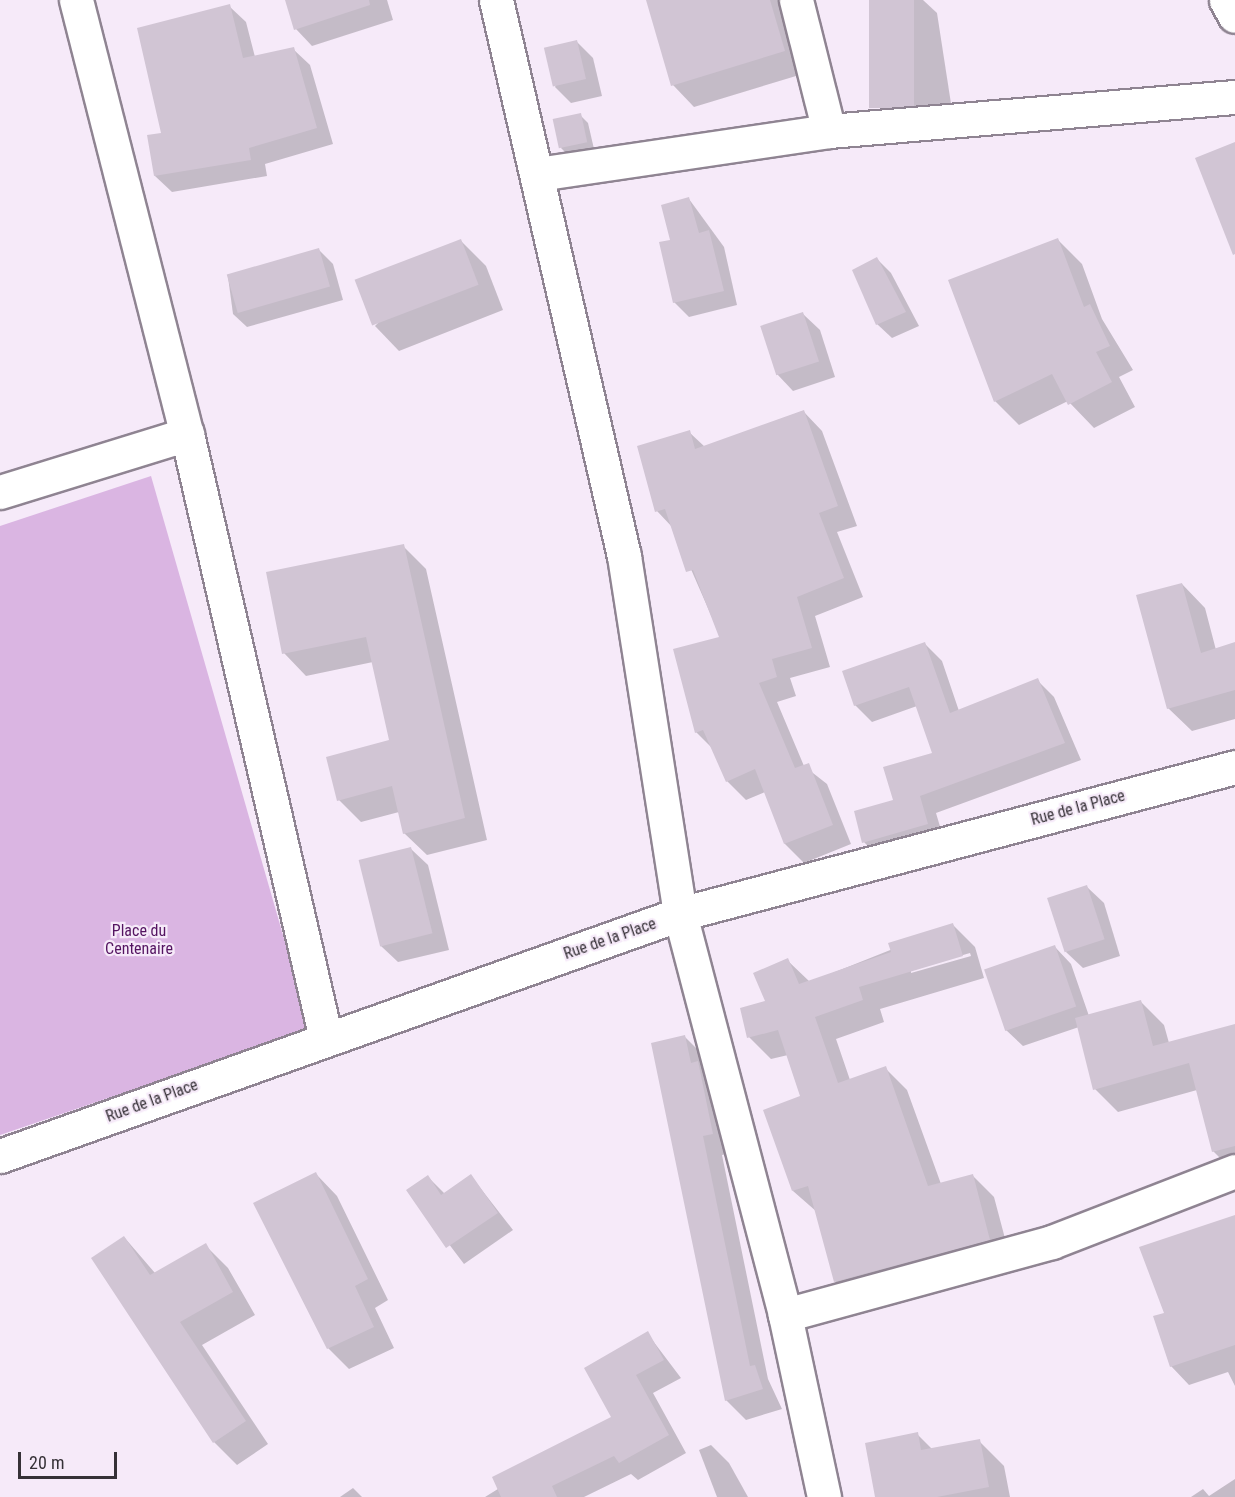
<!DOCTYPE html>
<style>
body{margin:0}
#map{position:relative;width:1235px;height:1497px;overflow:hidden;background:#f6eaf9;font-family:"Roboto Condensed",sans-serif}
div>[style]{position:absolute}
.green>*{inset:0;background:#dab5e2}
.shadow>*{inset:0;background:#0003}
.building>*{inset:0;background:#d1c5d4;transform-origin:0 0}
.roads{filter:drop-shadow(2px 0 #8f8492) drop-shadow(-2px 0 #8f8492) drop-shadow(0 2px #8f8492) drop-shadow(0 -2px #8f8492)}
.street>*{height:33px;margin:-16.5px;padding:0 16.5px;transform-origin:16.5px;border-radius:16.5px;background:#fff}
span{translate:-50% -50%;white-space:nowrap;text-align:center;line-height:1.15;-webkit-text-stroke:4.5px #f6eaf9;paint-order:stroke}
.street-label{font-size:16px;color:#363137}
.park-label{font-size:16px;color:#541461}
.scale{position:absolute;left:18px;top:1452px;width:99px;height:27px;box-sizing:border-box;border:3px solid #363137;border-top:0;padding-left:8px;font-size:18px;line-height:21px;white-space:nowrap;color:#363137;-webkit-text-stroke:4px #f6eaf9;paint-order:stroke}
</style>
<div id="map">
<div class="green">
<i style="clip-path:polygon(151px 476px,310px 1029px,0 1135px,0 526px)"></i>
</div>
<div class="shadow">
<i style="clip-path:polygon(287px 0,387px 0,393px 20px,312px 46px,296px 29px)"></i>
<i style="clip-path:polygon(649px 0,792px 0,806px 73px,694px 107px,673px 85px)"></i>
<i style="clip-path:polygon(870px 0,923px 0,937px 13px,954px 123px,912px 131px,887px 106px)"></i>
<i style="clip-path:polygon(229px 6px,246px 22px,255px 57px,293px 49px,310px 65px,333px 144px,265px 164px,267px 176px,172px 192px,155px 176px,163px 134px)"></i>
<i style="clip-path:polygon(576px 41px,593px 58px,602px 96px,571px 103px,555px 87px)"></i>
<i style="clip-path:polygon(580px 115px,588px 123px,594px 149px,569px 156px,561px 148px)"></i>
<i style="clip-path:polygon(689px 199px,724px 247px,737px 305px,689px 317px,674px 302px,672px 241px)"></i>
<i style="clip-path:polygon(1058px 240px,1082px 264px,1102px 319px,1133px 370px,1119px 377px,1135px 407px,1094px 428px,1068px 401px,1019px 425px,995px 401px)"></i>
<i style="clip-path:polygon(461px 241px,486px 266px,503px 310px,399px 351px,375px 326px)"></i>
<i style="clip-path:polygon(319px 250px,333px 264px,343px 300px,247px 327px,233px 314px,228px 277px)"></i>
<i style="clip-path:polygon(877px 259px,891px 273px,919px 326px,892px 338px,877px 324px)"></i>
<i style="clip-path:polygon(803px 314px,820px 330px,835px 377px,793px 391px,777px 374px)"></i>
<i style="clip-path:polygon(803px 411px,822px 431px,857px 526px,837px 532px,863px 597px,815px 616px,830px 667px,790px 678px,796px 696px,777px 702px,804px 766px,827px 784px,851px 844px,804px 863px,785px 844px,765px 792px,746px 800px,727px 781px,712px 748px,696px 732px,721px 638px,673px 528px,657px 511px,689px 432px,705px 447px)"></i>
<i style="clip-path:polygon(403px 546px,426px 569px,487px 840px,427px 855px,404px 833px,399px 812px,361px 822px,339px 800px,391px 741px,373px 662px,306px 676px,284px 653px)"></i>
<i style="clip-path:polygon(1182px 584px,1205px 608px,1216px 650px,1235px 644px,1235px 719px,1192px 731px,1168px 708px)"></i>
<i style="clip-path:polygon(925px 644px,942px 661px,959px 711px,1037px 680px,1054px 697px,1081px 760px,936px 813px,944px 840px,880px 859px,864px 842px,934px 754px,917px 706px,872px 722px,855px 705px)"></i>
<i style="clip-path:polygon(411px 849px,428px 865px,449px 950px,398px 962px,381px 946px)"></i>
<i style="clip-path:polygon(1087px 887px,1104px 903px,1120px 956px,1083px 968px,1066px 952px)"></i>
<i style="clip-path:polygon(evenodd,953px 925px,975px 947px,984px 978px,880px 1009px,884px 1022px,836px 1039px,850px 1080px,885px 1068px,907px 1090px,941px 1184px,972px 1175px,994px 1197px,1011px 1261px,857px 1303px,835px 1281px,817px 1212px,793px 1191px,802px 1097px,788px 1055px,771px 1059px,749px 1037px,787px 960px,810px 982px,953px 925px,970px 953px,971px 956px,911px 973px,911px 970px,970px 953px)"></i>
<i style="clip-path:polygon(1055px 947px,1071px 964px,1089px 1016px,1141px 1002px,1164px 1025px,1169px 1043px,1235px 1026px,1235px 1173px,1213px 1151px,1197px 1090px,1118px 1112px,1095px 1089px,1079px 1027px,1023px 1046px,1006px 1030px)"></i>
<i style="clip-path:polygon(685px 1037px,705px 1057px,732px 1153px,722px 1155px,768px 1379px,782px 1409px,746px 1420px,726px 1400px)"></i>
<i style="clip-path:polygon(316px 1174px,337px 1196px,388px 1300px,375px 1308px,394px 1348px,349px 1369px,328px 1348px)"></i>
<i style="clip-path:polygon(471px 1176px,513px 1230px,464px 1264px,408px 1190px,428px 1177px,445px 1194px)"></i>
<i style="clip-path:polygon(1235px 1216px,1235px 1386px,1228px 1372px,1189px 1385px,1171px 1366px,1165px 1314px,1141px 1248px)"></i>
<i style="clip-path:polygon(124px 1237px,155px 1273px,205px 1245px,228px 1268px,255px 1315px,202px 1345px,268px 1444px,237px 1465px,214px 1442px)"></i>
<i style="clip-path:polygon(647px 1333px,681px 1378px,653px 1393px,686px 1453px,638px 1480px,631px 1474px,584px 1497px,485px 1497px,613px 1418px)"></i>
<i style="clip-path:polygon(917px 1434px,933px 1450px,979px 1441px,1004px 1466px,1010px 1497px,876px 1497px)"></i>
<i style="clip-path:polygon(711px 1445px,729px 1463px,748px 1497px,717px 1497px,699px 1450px)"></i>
<i style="clip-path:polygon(1235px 1479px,1235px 1497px,1191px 1497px,1203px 1489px,1209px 1496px)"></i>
<i style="clip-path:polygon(353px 1488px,362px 1497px,340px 1497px)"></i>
</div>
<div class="building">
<i style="clip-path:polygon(285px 0,369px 0,370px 5px,294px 30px)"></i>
<i style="clip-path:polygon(646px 0,770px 0,785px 51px,671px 86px)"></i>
<i style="left:869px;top:0;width:45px;height:108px"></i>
<i style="clip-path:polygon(230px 4px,243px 58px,294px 47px,317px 128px,249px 148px,251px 160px,154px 176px,147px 135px,161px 133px,137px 28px)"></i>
<i style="left:577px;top:40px;width:40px;height:34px;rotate:77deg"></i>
<i style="left:581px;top:113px;width:30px;height:29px;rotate:78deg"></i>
<i style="clip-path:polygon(1235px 142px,1235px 254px,1233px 255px,1195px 158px)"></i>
<i style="clip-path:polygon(689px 197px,699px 233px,709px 230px,724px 291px,673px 303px,659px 242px,670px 240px,661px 205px)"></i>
<i style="clip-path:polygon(1058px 238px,1084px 307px,1090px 304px,1110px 346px,1096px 352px,1112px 382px,1068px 405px,1052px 374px,994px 402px,948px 280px)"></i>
<i style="left:461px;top:239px;width:49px;height:114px;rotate:69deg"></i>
<i style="left:319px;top:248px;width:40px;height:96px;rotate:74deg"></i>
<i style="clip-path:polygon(877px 257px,906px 312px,876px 325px,852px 270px)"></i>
<i style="left:803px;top:312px;width:52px;height:45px;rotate:72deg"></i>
<i style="clip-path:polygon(804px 410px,838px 506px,819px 513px,844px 578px,797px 597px,812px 648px,772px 659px,777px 677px,759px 683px,795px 768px,809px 763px,833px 825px,784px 844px,755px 769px,726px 782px,703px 730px,695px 733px,673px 649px,719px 637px,693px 570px,686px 572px,665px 509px,655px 512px,637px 446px,690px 430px,695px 449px)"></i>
<i style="clip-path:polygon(404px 544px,465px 818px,403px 834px,392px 786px,337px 801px,326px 757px,389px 740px,366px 637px,282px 654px,266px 572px)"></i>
<i style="clip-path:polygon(1182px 583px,1201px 653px,1235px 642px,1235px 690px,1167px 709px,1136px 595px)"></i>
<i style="clip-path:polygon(925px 642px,950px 713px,1038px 678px,1065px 743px,920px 796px,928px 824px,862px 843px,854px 811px,893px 800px,883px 767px,932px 753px,909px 687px,854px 706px,842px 671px)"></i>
<i style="left:411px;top:847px;width:89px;height:54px;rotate:76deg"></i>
<i style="left:1087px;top:885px;width:57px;height:42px;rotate:72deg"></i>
<i style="clip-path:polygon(953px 923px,963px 956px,859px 987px,863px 1000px,815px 1017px,838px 1083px,886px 1066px,928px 1186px,973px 1174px,990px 1240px,834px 1282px,808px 1186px,792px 1191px,763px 1110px,800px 1096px,778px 1030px,747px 1038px,740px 1008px,765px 1001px,753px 973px,788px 958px,799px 984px,891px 952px,888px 943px)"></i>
<i style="left:1055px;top:945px;width:65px;height:75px;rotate:71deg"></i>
<i style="clip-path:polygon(1141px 1000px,1153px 1046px,1235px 1024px,1235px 1146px,1212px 1152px,1189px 1063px,1093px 1090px,1075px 1018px)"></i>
<i style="clip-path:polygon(685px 1035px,691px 1063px,698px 1061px,713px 1134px,703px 1136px,750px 1366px,755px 1365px,763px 1389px,725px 1401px,651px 1043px)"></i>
<i style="clip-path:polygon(316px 1172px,368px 1279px,355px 1286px,374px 1327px,327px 1349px,253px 1203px)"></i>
<i style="clip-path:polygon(471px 1174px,498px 1213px,446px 1248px,406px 1190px,428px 1175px,441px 1195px)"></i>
<i style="clip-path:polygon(1235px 1215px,1235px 1345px,1170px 1367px,1153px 1316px,1164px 1313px,1139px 1247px)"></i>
<i style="clip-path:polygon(124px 1236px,150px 1275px,206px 1243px,233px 1292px,180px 1322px,246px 1421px,213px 1443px,91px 1258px)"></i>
<i style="clip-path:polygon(648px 1331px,664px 1360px,636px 1375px,669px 1435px,619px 1463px,614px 1456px,552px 1486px,557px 1497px,501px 1497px,492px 1477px,611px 1417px,584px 1368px)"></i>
<i style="clip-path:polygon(918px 1432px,921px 1450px,980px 1439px,989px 1487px,937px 1497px,875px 1497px,865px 1443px)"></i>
</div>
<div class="roads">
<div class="street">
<i style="left:76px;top:0;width:448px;rotate:75.7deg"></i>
<i style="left:187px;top:434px;width:621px;rotate:77.06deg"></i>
<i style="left:496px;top:0;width:571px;rotate:77.04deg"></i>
<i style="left:624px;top:556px;width:362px;rotate:81.1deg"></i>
<i style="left:680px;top:914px;width:415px;rotate:75.3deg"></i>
<i style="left:785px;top:1315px;width:186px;rotate:77.9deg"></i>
<i style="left:796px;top:0;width:135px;rotate:75.9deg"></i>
<i style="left:1226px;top:0;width:18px;rotate:61deg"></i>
<i style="left:538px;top:174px;width:294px;rotate:-8.4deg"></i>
<i style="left:829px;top:131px;width:407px;rotate:-4.8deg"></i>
<i style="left:0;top:492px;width:196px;rotate:-17.2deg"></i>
<i style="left:0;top:1156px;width:722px;rotate:-19.59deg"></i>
<i style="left:680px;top:914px;width:574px;rotate:-14.83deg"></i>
<i style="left:785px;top:1315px;width:277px;rotate:-15.3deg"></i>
<i style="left:1052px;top:1242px;width:196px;rotate:-21.2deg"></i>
</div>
</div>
<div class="street-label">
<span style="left:1078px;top:808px;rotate:-15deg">Rue de la Place</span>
<span style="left:610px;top:939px;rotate:-19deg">Rue de la Place</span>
<span style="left:152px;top:1101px;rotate:-20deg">Rue de la Place</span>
</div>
<div class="park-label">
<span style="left:139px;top:940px">Place du<br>Centenaire</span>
</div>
<div class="scale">20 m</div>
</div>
